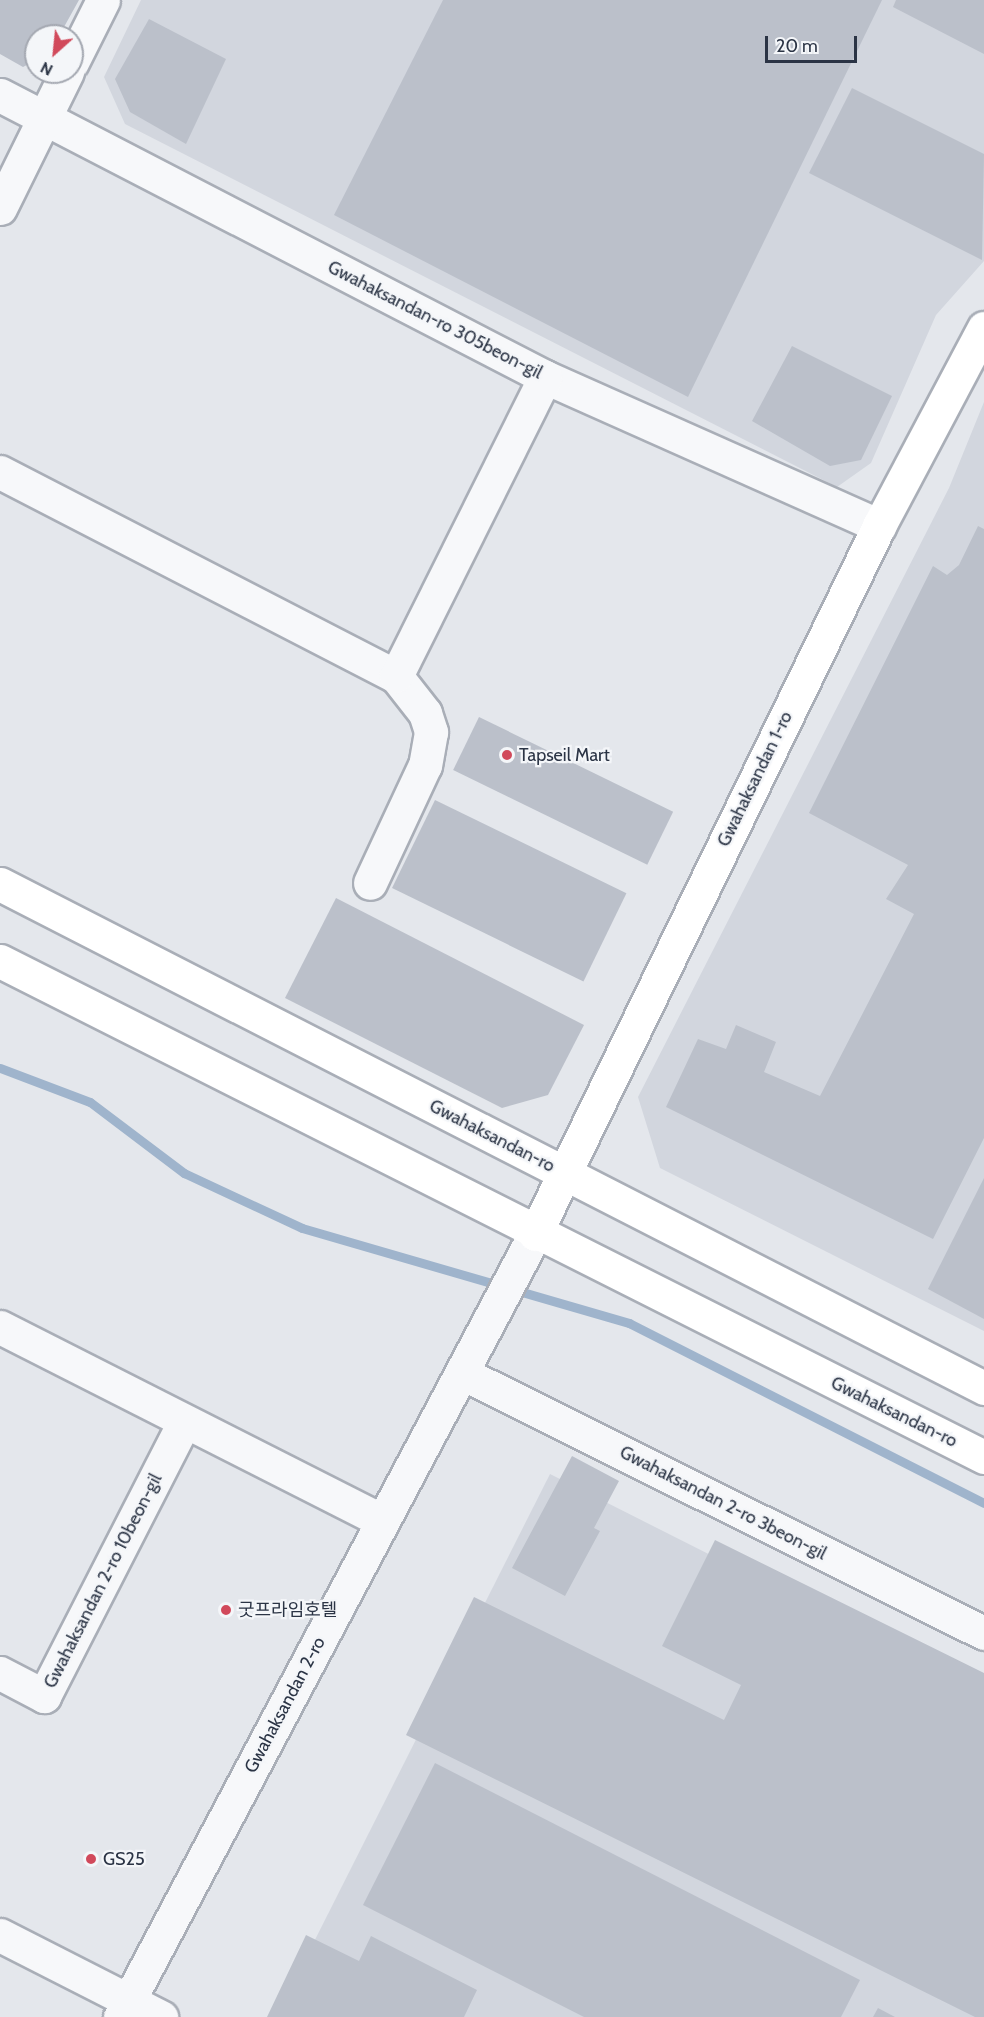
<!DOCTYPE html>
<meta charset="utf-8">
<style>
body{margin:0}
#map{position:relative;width:984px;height:2017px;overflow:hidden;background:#e4e7ec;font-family:Cabin,"Noto Sans KR",sans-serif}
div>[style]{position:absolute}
.built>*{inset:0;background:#d2d6de}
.stream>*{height:9px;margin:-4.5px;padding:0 4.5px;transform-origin:4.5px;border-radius:4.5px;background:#9fb4cc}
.building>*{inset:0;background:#bbc0ca;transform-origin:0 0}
.roads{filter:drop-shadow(2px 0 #a9aeb7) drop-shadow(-2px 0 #a9aeb7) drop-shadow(0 2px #a9aeb7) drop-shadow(0 -2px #a9aeb7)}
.minor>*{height:33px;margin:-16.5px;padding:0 16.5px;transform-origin:16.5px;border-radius:16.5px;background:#f7f8fa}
.major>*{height:33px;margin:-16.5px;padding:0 16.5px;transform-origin:16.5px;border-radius:16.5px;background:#fff}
.dots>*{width:16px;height:16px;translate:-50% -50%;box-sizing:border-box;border:3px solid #f4f6f9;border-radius:50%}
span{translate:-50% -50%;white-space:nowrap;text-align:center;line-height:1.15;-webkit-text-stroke:4.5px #f4f6f9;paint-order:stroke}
.street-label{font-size:18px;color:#2b3445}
.poi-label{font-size:18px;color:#2b3445}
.left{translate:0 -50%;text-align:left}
.north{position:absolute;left:24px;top:24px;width:60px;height:60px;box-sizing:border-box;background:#f4f6f9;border:2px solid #a4a8b1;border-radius:50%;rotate:207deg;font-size:16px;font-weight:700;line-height:24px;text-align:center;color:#2b3445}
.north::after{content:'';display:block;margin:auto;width:21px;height:27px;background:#d1495b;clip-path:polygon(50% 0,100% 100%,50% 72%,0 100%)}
.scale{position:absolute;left:765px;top:36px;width:92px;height:27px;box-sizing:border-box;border:3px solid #2b3445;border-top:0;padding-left:8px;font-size:18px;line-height:21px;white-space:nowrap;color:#2b3445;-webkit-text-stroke:4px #f4f6f9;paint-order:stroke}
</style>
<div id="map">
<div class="built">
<i style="clip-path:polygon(141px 0,984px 0,984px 261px,936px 315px,871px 463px,837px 487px,125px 124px,104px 77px)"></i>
<i style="clip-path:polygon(984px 402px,984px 1331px,660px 1168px,638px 1097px,949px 488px)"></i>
<i style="clip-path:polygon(550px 1474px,984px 1693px,984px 2017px,276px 2017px)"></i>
</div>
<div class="stream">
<i style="left:0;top:1068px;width:96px;rotate:20.7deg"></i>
<i style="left:90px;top:1102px;width:118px;rotate:37.1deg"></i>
<i style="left:184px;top:1173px;width:130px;rotate:25deg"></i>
<i style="left:302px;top:1228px;width:341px;rotate:16.2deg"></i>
<i style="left:629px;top:1323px;width:398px;rotate:26.9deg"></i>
</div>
<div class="building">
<i style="clip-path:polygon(0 0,79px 0,59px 36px,36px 36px,36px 60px,23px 67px,0 54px)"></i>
<i style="clip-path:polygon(443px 0,882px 0,688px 397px,334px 215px)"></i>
<i style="clip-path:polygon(896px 0,984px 0,984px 54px,893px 7px)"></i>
<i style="clip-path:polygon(149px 19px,226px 59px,186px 144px,130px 112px,115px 79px)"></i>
<i style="clip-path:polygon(852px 88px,984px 154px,982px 260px,809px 173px)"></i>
<i style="clip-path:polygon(792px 346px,892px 396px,861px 460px,830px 466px,752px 421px)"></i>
<i style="clip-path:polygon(978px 526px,984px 529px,984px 1138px,933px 1239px,666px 1107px,698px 1039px,726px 1049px,736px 1025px,776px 1042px,764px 1072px,820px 1096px,914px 914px,886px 899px,908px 865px,809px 813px,933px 566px,947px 575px,959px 565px)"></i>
<i style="left:479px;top:717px;width:216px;height:59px;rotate:26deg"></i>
<i style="left:435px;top:800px;width:213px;height:98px;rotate:26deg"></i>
<i style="clip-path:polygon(336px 898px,584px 1025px,548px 1095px,502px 1108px,285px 998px)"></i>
<i style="clip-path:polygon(984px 1178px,984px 1319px,928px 1289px)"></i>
<i style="clip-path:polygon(572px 1456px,619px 1481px,594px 1528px,600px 1531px,565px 1596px,512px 1568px)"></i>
<i style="clip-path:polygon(715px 1540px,984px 1673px,984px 2017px,975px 2017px,406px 1735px,474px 1597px,724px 1720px,741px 1685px,662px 1646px)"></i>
<i style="clip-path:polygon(435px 1763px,860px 1980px,841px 2017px,584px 2017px,363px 1905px)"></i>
<i style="clip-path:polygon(306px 1935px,359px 1961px,371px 1936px,477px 1990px,464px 2017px,267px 2017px)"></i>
<i style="clip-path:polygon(878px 2008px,895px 2017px,873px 2017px)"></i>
</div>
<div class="roads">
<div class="minor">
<i style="left:72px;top:62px;width:69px;rotate:-63.4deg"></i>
<i style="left:0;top:95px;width:614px;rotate:27.36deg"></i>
<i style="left:545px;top:377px;width:366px;rotate:24deg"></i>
<i style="left:0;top:208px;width:152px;rotate:-63.8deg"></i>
<i style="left:0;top:472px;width:445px;rotate:27.3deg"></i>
<i style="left:396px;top:676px;width:47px;rotate:51.9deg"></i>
<i style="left:425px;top:713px;width:20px;rotate:72deg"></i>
<i style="left:431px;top:732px;width:34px;rotate:100deg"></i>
<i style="left:425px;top:765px;width:130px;rotate:115deg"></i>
<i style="left:396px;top:676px;width:334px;rotate:-63.5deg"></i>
<i style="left:0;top:1327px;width:429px;rotate:26.9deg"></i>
<i style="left:462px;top:1373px;width:583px;rotate:26.48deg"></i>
<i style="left:0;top:1673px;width:50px;rotate:27.6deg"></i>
<i style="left:44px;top:1696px;width:308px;rotate:-62.9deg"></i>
<i style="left:0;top:1935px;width:181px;rotate:27deg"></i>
<i style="left:120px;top:2017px;width:886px;rotate:-62.08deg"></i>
</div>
<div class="major">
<i style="left:0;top:884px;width:1106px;rotate:27.12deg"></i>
<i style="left:0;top:961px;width:1102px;rotate:26.75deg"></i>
<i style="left:535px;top:1234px;width:787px;rotate:-64.09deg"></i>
<i style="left:879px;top:526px;width:224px;rotate:-62.1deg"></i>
</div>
</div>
<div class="dots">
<i style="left:507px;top:755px;background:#d1495b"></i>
<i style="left:226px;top:1610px;background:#d1495b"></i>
<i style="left:91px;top:1859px;background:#d1495b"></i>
</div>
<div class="street-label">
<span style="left:435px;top:320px;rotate:27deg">Gwahaksandan-ro 305beon-gil</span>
<span style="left:755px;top:779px;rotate:-64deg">Gwahaksandan 1-ro</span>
<span style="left:492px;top:1136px;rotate:27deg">Gwahaksandan-ro</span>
<span style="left:894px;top:1412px;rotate:26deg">Gwahaksandan-ro</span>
<span style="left:723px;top:1503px;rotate:27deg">Gwahaksandan 2-ro 3beon-gil</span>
<span style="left:103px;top:1581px;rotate:-63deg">Gwahaksandan 2-ro 10beon-gil</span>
<span style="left:285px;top:1705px;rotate:-62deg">Gwahaksandan 2-ro</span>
</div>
<div class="poi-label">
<span class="left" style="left:519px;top:755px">Tapseil Mart</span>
<span class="left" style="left:238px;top:1610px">굿프라임호텔</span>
<span class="left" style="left:103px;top:1859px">GS25</span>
</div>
<div class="north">N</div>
<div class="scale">20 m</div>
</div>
